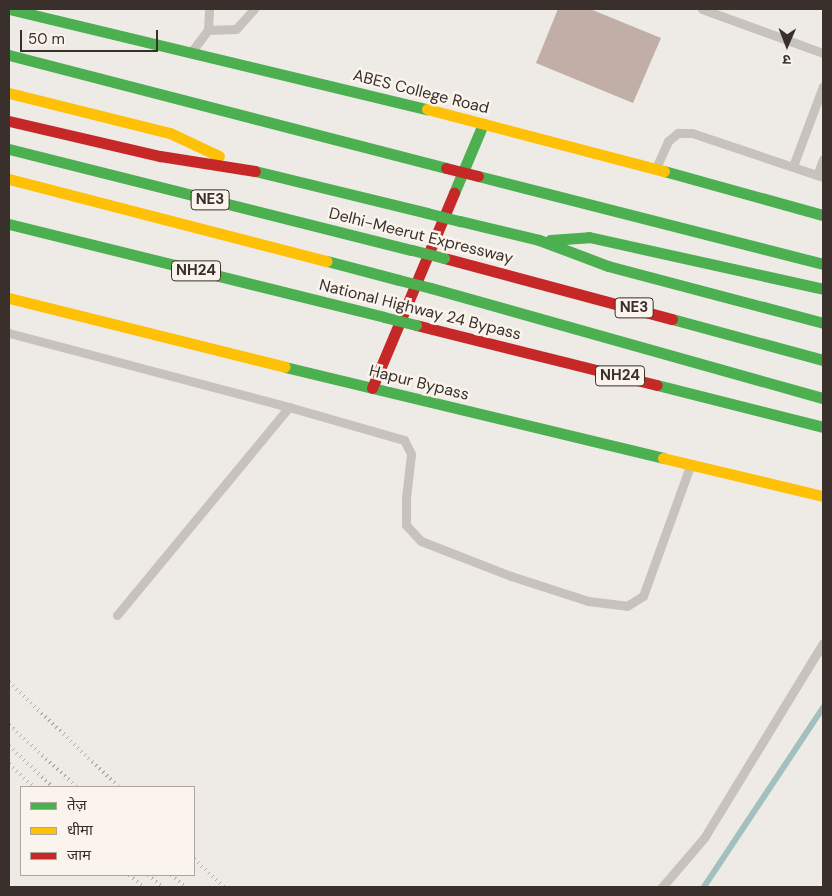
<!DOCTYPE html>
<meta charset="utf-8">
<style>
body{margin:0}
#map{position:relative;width:832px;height:896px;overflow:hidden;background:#eeeae5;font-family:"DM Sans","Noto Sans Devanagari",sans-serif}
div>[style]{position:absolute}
.stream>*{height:5.5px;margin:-2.75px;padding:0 2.75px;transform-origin:2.75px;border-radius:2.75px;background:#a2c0be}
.building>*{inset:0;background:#c1aea7}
.lane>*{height:9px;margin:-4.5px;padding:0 4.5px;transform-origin:4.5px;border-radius:4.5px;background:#c8c2bd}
.fast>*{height:11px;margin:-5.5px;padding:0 5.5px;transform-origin:5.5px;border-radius:5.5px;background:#4caf50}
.slow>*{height:11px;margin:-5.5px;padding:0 5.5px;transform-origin:5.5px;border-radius:5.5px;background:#ffc107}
.jam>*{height:11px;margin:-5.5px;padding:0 5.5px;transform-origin:5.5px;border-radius:5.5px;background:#c62828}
.rail>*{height:4px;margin-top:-2px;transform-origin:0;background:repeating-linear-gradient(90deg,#b0aba7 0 1px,transparent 0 5px)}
.fast-bridge>*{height:11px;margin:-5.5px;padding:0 5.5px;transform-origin:5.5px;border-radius:5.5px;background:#4caf50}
.jam-bridge>*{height:11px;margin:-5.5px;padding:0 5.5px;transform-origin:5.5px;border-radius:5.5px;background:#c62828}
span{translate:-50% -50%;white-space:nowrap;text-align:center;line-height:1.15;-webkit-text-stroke:5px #faf4ed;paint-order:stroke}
.shield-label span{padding:1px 4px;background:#faf4ed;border:1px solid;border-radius:4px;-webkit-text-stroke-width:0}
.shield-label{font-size:15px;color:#392f2b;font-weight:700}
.street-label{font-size:16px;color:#392f2b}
.frame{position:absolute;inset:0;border:10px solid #392f2b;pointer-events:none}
.legend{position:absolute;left:20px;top:786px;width:175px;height:90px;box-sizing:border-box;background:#faf4ed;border:1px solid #ada59f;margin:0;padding:6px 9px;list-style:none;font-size:15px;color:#392f2b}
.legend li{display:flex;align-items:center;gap:10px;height:25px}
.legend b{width:25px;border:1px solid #ada59f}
.north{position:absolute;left:762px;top:20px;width:50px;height:50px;-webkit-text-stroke:4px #faf4ed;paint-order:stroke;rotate:181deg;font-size:14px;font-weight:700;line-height:20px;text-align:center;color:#392f2b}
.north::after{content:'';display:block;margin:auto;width:18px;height:22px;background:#392f2b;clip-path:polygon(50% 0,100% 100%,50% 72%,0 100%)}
.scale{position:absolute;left:20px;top:30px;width:138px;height:22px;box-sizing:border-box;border:2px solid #392f2b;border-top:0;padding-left:6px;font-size:15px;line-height:18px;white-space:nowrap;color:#392f2b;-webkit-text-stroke:4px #faf4ed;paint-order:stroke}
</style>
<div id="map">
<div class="stream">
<i style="left:704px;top:887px;width:215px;rotate:-56.4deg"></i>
</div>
<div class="building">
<i style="clip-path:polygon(558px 9px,590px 9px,661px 38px,633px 103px,536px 63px)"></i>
</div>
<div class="lane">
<i style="left:702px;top:9px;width:129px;rotate:20deg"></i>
<i style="left:208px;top:30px;width:28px;rotate:-2deg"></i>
<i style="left:236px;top:29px;width:27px;rotate:-48deg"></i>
<i style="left:192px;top:51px;width:26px;rotate:-53deg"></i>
<i style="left:208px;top:30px;width:21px;rotate:-87deg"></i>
<i style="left:793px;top:166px;width:85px;rotate:-69.4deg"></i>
<i style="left:656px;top:168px;width:30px;rotate:-66deg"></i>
<i style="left:668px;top:141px;width:13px;rotate:-39deg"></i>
<i style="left:678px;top:133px;width:14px"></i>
<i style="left:692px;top:133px;width:138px;rotate:18.6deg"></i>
<i style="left:817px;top:175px;width:17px;rotate:-69deg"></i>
<i style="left:9px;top:333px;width:290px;rotate:14.8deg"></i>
<i style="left:289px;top:407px;width:120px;rotate:16deg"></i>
<i style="left:404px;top:440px;width:16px;rotate:63deg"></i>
<i style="left:411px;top:454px;width:44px;rotate:96.5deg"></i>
<i style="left:406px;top:498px;width:27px;rotate:90deg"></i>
<i style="left:406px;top:525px;width:22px;rotate:47deg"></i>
<i style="left:421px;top:541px;width:97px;rotate:21.3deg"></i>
<i style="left:511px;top:576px;width:81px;rotate:18deg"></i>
<i style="left:588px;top:601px;width:39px;rotate:7deg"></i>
<i style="left:627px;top:606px;width:19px;rotate:-32deg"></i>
<i style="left:643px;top:596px;width:138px;rotate:-70.1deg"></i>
<i style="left:117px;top:615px;width:270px;rotate:-50.4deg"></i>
<i style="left:662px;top:887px;width:65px;rotate:-49.4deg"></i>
<i style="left:704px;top:838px;width:228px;rotate:-58.6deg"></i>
</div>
<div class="fast">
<i style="left:9px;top:9px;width:430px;rotate:13.5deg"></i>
<i style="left:9px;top:55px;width:451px;rotate:14.5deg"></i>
<i style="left:9px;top:149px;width:415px;rotate:14.1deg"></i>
<i style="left:255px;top:171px;width:177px;rotate:13.7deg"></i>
<i style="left:664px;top:171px;width:165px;rotate:15.5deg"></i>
<i style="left:478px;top:176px;width:356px;rotate:14.3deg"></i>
<i style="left:454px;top:193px;width:75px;rotate:-67.2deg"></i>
<i style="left:460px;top:221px;width:81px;rotate:13.5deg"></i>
<i style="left:539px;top:240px;width:74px;rotate:20.6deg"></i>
<i style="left:608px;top:266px;width:222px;rotate:14.8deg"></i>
<i style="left:9px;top:224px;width:386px;rotate:13.9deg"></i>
<i style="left:550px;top:240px;width:39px;rotate:-4deg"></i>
<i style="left:589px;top:237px;width:240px;rotate:12.5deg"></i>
<i style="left:327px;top:261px;width:74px;rotate:14.8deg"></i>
<i style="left:431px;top:288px;width:407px;rotate:15.7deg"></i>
<i style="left:672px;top:319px;width:156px;rotate:15.2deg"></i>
<i style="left:285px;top:367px;width:389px;rotate:13.5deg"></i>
<i style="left:657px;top:385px;width:171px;rotate:14.2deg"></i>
</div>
<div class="slow">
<i style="left:9px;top:93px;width:166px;rotate:14deg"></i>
<i style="left:170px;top:133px;width:54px;rotate:25.1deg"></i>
<i style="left:427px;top:109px;width:245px;rotate:14.7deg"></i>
<i style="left:9px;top:179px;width:328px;rotate:14.5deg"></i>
<i style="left:9px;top:298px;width:284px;rotate:14deg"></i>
<i style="left:663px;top:458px;width:164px;rotate:13.4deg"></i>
</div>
<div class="jam">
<i style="left:9px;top:121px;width:155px;rotate:13.1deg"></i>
<i style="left:160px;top:156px;width:96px;rotate:9deg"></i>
<i style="left:444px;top:258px;width:236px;rotate:15deg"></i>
<i style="left:416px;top:325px;width:248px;rotate:14deg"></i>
<i style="left:372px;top:388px;width:212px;rotate:-67.2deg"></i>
</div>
<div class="rail">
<i style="left:9px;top:682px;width:152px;rotate:43.7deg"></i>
<i style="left:9px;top:725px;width:92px;rotate:42.4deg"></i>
<i style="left:9px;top:746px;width:60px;rotate:43deg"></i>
<i style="left:9px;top:764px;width:34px;rotate:43deg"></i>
<i style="left:194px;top:859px;width:41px;rotate:43deg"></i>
<i style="left:129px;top:875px;width:18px;rotate:41deg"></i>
<i style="left:148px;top:875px;width:18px;rotate:41deg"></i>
<i style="left:171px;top:875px;width:18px;rotate:41deg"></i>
</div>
<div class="fast-bridge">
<i style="left:427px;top:213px;width:34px;rotate:14deg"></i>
<i style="left:412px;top:250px;width:33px;rotate:14deg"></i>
<i style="left:399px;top:280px;width:33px;rotate:14deg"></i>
<i style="left:384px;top:317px;width:33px;rotate:14deg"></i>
</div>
<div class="jam-bridge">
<i style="left:446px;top:168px;width:33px;rotate:14deg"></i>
</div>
<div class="shield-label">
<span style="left:210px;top:200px">NE3</span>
<span style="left:196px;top:271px">NH24</span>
<span style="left:634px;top:308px">NE3</span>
<span style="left:620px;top:376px">NH24</span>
</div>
<div class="street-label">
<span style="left:421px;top:92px;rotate:14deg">ABES College Road</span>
<span style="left:421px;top:236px;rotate:14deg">Delhi-Meerut Expressway</span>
<span style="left:420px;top:310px;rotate:14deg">National Highway 24 Bypass</span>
<span style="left:419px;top:383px;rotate:14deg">Hapur Bypass</span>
</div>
<div class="frame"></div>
<ul class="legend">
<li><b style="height:6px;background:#4caf50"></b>तेज़</li>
<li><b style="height:6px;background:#ffc107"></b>धीमा</li>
<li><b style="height:6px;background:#c62828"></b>जाम</li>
</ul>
<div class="north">उ</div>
<div class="scale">50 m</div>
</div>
